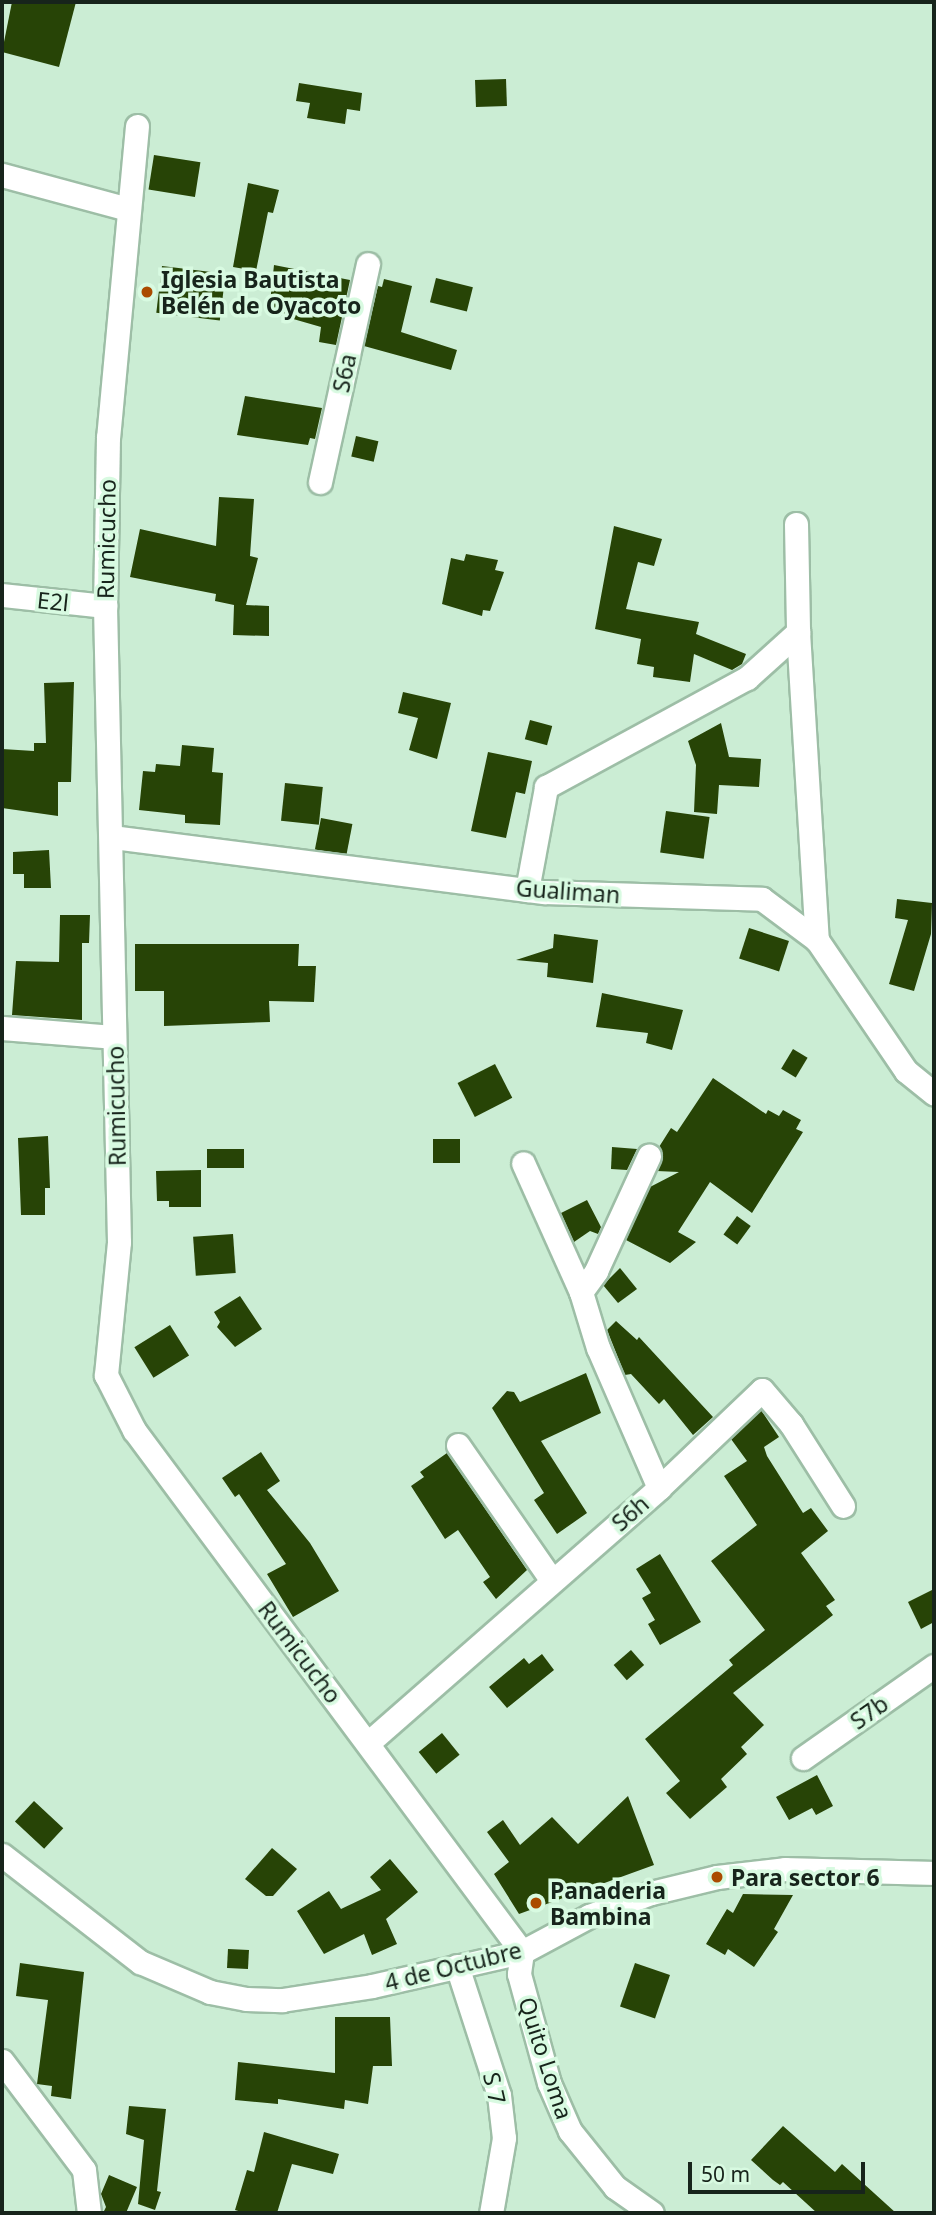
<!DOCTYPE html>
<meta charset="utf-8">
<style>
body{margin:0}
#map{position:relative;width:936px;height:2215px;overflow:hidden;background:#cbedd4;font-family:"Noto Sans",sans-serif}
div>[style]{position:absolute}
.building>*{inset:0;background:#274406;transform-origin:0 0}
.roads{filter:drop-shadow(2px 0 #9dbea6) drop-shadow(-2px 0 #9dbea6) drop-shadow(0 2px #9dbea6) drop-shadow(0 -2px #9dbea6)}
.minor>*{height:23px;margin:-11.5px;padding:0 11.5px;transform-origin:11.5px;border-radius:11.5px;background:#fff}
.dots>*{width:19px;height:19px;translate:-50% -50%;box-sizing:border-box;border:4px solid #d8fae1;border-radius:50%}
span{translate:-50% -50%;white-space:nowrap;text-align:center;line-height:1.15;-webkit-text-stroke:7px #d8fae1;paint-order:stroke}
.poi-label{font-size:23px;color:#17241b;font-weight:700}
.left{translate:0 -50%;text-align:left}
.street-label{font-size:23px;color:#17241b}
.frame{position:absolute;inset:0;border:4px solid #17241b;pointer-events:none}
.scale{position:absolute;left:688px;top:2162px;width:177px;height:32px;box-sizing:border-box;border:4px solid #17241b;border-top:0;padding-left:9px;font-size:21px;line-height:24px;white-space:nowrap;color:#17241b;-webkit-text-stroke:5px #d8fae1;paint-order:stroke}
</style>
<div id="map">
<div class="building">
<i style="clip-path:polygon(12px 2px,76px 2px,59px 67px,2px 52px)"></i>
<i style="left:506px;top:79px;width:27px;height:31px;rotate:88deg"></i>
<i style="clip-path:polygon(299px 83px,362px 93px,360px 111px,347px 109px,345px 124px,307px 118px,310px 103px,296px 101px)"></i>
<i style="left:154px;top:155px;width:47px;height:35px;rotate:9deg"></i>
<i style="clip-path:polygon(248px 183px,279px 190px,273px 213px,268px 212px,256px 271px,233px 267px)"></i>
<i style="clip-path:polygon(274px 265px,350px 280px,336px 345px,319px 342px,321px 327px,269px 312px)"></i>
<i style="left:162px;top:266px;width:64px;height:47px;rotate:7deg"></i>
<i style="left:436px;top:278px;width:38px;height:25px;rotate:14deg"></i>
<i style="clip-path:polygon(384px 279px,412px 286px,401px 332px,457px 350px,451px 370px,364px 346px,378px 286px,382px 287px)"></i>
<i style="clip-path:polygon(245px 396px,322px 408px,315px 439px,310px 438px,308px 445px,237px 435px)"></i>
<i style="left:356px;top:436px;width:23px;height:21px;rotate:13deg"></i>
<i style="clip-path:polygon(219px 497px,254px 499px,250px 556px,258px 558px,246px 605px,269px 606px,269px 636px,233px 635px,234px 605px,215px 601px,216px 594px,130px 577px,140px 529px,216px 546px)"></i>
<i style="clip-path:polygon(614px 526px,662px 539px,654px 566px,638px 562px,626px 609px,699px 622px,696px 634px,746px 654px,742px 664px,732px 670px,694px 654px,690px 682px,653px 677px,654px 667px,637px 664px,641px 639px,595px 629px)"></i>
<i style="clip-path:polygon(466px 554px,498px 560px,495px 570px,504px 572px,490px 611px,483px 610px,482px 616px,442px 604px,451px 558px,464px 561px)"></i>
<i style="clip-path:polygon(74px 682px,71px 782px,58px 782px,58px 816px,2px 808px,2px 749px,34px 751px,34px 743px,46px 743px,44px 683px)"></i>
<i style="clip-path:polygon(403px 692px,451px 703px,437px 759px,409px 750px,418px 718px,398px 713px)"></i>
<i style="left:530px;top:720px;width:23px;height:20px;rotate:15deg"></i>
<i style="clip-path:polygon(721px 723px,729px 757px,761px 759px,759px 787px,719px 785px,717px 814px,694px 812px,696px 765px,688px 741px)"></i>
<i style="clip-path:polygon(182px 745px,214px 748px,212px 772px,223px 773px,220px 825px,185px 823px,185px 815px,139px 810px,143px 771px,155px 772px,156px 764px,180px 766px)"></i>
<i style="clip-path:polygon(488px 752px,532px 761px,525px 794px,516px 792px,506px 838px,471px 831px)"></i>
<i style="left:285px;top:783px;width:38px;height:38px;rotate:6deg"></i>
<i style="left:666px;top:811px;width:44px;height:42px;rotate:8deg"></i>
<i style="left:321px;top:818px;width:32px;height:32px;rotate:11deg"></i>
<i style="clip-path:polygon(49px 850px,51px 888px,24px 888px,24px 874px,13px 874px,13px 852px)"></i>
<i style="clip-path:polygon(897px 899px,932px 903px,931px 934px,914px 991px,889px 984px,908px 920px,895px 918px)"></i>
<i style="clip-path:polygon(60px 915px,90px 915px,89px 943px,82px 943px,82px 1020px,12px 1015px,16px 961px,59px 962px)"></i>
<i style="left:749px;top:928px;width:42px;height:32px;rotate:18deg"></i>
<i style="clip-path:polygon(554px 934px,598px 940px,593px 983px,547px 977px,548px 963px,516px 960px,553px 948px)"></i>
<i style="clip-path:polygon(135px 944px,299px 944px,298px 966px,316px 966px,314px 1002px,269px 1001px,270px 1022px,164px 1026px,164px 991px,135px 991px)"></i>
<i style="clip-path:polygon(602px 993px,683px 1010px,672px 1050px,646px 1043px,648px 1033px,596px 1027px)"></i>
<i style="left:793px;top:1049px;width:17px;height:23px;rotate:31deg"></i>
<i style="left:495px;top:1064px;width:38px;height:42px;rotate:63deg"></i>
<i style="clip-path:polygon(713px 1078px,766px 1114px,768px 1110px,779px 1116px,783px 1110px,801px 1120px,796px 1129px,803px 1132px,752px 1213px,710px 1182px,678px 1232px,696px 1242px,670px 1263px,626px 1240px,650px 1187px,679px 1172px,657px 1171px,663px 1155px,659px 1147px,671px 1128px,677px 1132px)"></i>
<i style="clip-path:polygon(48px 1136px,50px 1188px,45px 1188px,45px 1215px,21px 1215px,18px 1138px)"></i>
<i style="left:460px;top:1139px;width:24px;height:27px;rotate:90deg"></i>
<i style="clip-path:polygon(612px 1147px,637px 1149px,627px 1170px,611px 1169px)"></i>
<i style="left:207px;top:1149px;width:37px;height:19px"></i>
<i style="clip-path:polygon(201px 1170px,201px 1207px,169px 1207px,169px 1201px,157px 1201px,156px 1171px)"></i>
<i style="clip-path:polygon(587px 1200px,601px 1227px,598px 1234px,590px 1231px,574px 1242px,561px 1213px)"></i>
<i style="left:737px;top:1216px;width:17px;height:23px;rotate:36deg"></i>
<i style="left:233px;top:1234px;width:39px;height:40px;rotate:86deg"></i>
<i style="clip-path:polygon(620px 1268px,637px 1289px,618px 1303px,603px 1285px)"></i>
<i style="clip-path:polygon(240px 1296px,262px 1329px,235px 1347px,217px 1327px,220px 1322px,214px 1312px)"></i>
<i style="clip-path:polygon(616px 1321px,637px 1340px,639px 1337px,713px 1417px,693px 1435px,664px 1399px,659px 1404px,631px 1374px,625px 1375px,607px 1330px)"></i>
<i style="left:170px;top:1325px;width:36px;height:42px;rotate:58deg"></i>
<i style="clip-path:polygon(586px 1373px,601px 1413px,541px 1441px,587px 1513px,557px 1534px,534px 1500px,544px 1493px,492px 1408px,507px 1391px,514px 1392px,520px 1402px)"></i>
<i style="clip-path:polygon(761px 1410px,779px 1437px,764px 1447px,767px 1456px,803px 1513px,811px 1508px,828px 1531px,801px 1553px,835px 1600px,826px 1606px,833px 1615px,733px 1693px,764px 1725px,741px 1747px,747px 1754px,721px 1779px,727px 1787px,690px 1819px,666px 1793px,680px 1781px,645px 1739px,733px 1665px,729px 1660px,765px 1630px,711px 1561px,757px 1525px,724px 1476px,747px 1461px,731px 1439px)"></i>
<i style="clip-path:polygon(261px 1452px,280px 1481px,267px 1490px,310px 1543px,339px 1591px,293px 1617px,267px 1574px,286px 1564px,239px 1494px,235px 1497px,222px 1478px)"></i>
<i style="clip-path:polygon(447px 1453px,527px 1570px,496px 1599px,483px 1582px,490px 1577px,458px 1530px,445px 1539px,411px 1486px,424px 1477px,420px 1472px)"></i>
<i style="clip-path:polygon(660px 1554px,701px 1622px,660px 1645px,648px 1624px,655px 1620px,642px 1598px,651px 1593px,636px 1569px)"></i>
<i style="clip-path:polygon(934px 1589px,934px 1622px,921px 1629px,908px 1602px)"></i>
<i style="left:631px;top:1650px;width:20px;height:23px;rotate:49deg"></i>
<i style="clip-path:polygon(542px 1654px,554px 1670px,507px 1708px,489px 1687px,524px 1658px,529px 1664px)"></i>
<i style="left:442px;top:1733px;width:28px;height:30px;rotate:51deg"></i>
<i style="clip-path:polygon(817px 1775px,833px 1806px,816px 1815px,812px 1808px,789px 1820px,776px 1797px)"></i>
<i style="clip-path:polygon(628px 1796px,654px 1865px,519px 1914px,494px 1874px,509px 1862px,487px 1832px,503px 1820px,520px 1845px,552px 1817px,578px 1844px)"></i>
<i style="left:34px;top:1801px;width:40px;height:28px;rotate:43deg"></i>
<i style="clip-path:polygon(272px 1848px,297px 1869px,273px 1896px,266px 1896px,245px 1879px)"></i>
<i style="clip-path:polygon(390px 1859px,418px 1892px,386px 1919px,397px 1944px,372px 1955px,364px 1934px,324px 1954px,297px 1911px,329px 1891px,341px 1909px,381px 1890px,370px 1877px)"></i>
<i style="clip-path:polygon(743px 1894px,793px 1895px,774px 1929px,778px 1932px,754px 1967px,728px 1949px,725px 1955px,706px 1944px,727px 1909px,733px 1913px)"></i>
<i style="left:228px;top:1949px;width:21px;height:19px;rotate:3deg"></i>
<i style="clip-path:polygon(20px 1963px,84px 1972px,71px 2099px,51px 2096px,52px 2086px,37px 2084px,48px 2000px,16px 1996px)"></i>
<i style="left:635px;top:1963px;width:37px;height:46px;rotate:19deg"></i>
<i style="clip-path:polygon(335px 2017px,390px 2017px,392px 2066px,373px 2066px,368px 2104px,345px 2100px,344px 2109px,278px 2099px,278px 2104px,235px 2100px,238px 2062px,335px 2073px)"></i>
<i style="clip-path:polygon(129px 2106px,166px 2109px,157px 2191px,161px 2192px,155px 2210px,138px 2204px,144px 2140px,126px 2134px)"></i>
<i style="clip-path:polygon(783px 2126px,835px 2172px,842px 2164px,896px 2213px,817px 2213px,783px 2182px,780px 2185px,773px 2180px,751px 2160px)"></i>
<i style="clip-path:polygon(264px 2132px,339px 2154px,333px 2174px,292px 2164px,277px 2213px,245px 2213px,235px 2210px,247px 2170px,254px 2172px)"></i>
<i style="clip-path:polygon(109px 2175px,137px 2187px,126px 2213px,103px 2213px,106px 2207px,101px 2194px)"></i>
</div>
<div class="roads">
<div class="minor">
<i style="left:137px;top:126px;width:312px;rotate:95.3deg"></i>
<i style="left:108px;top:437px;width:169px;rotate:91deg"></i>
<i style="left:105px;top:606px;width:636px;rotate:88.74deg"></i>
<i style="left:119px;top:1242px;width:134px;rotate:95.6deg"></i>
<i style="left:106px;top:1375px;width:62px;rotate:63deg"></i>
<i style="left:134px;top:1430px;width:650px;rotate:53.38deg"></i>
<i style="left:522px;top:1952px;width:22px;rotate:98deg"></i>
<i style="left:519px;top:1974px;width:113px;rotate:74.6deg"></i>
<i style="left:549px;top:2083px;width:52px;rotate:66.4deg"></i>
<i style="left:570px;top:2131px;width:72px;rotate:51.2deg"></i>
<i style="left:615px;top:2187px;width:45px;rotate:35.1deg"></i>
<i style="left:2px;top:175px;width:131px;rotate:15.1deg"></i>
<i style="left:320px;top:482px;width:223px;rotate:-77.6deg"></i>
<i style="left:796px;top:524px;width:108px;rotate:88.9deg"></i>
<i style="left:798px;top:632px;width:309px;rotate:86.5deg"></i>
<i style="left:2px;top:595px;width:104px;rotate:6.1deg"></i>
<i style="left:113px;top:837px;width:434px;rotate:7.3deg"></i>
<i style="left:544px;top:892px;width:218px;rotate:1.8deg"></i>
<i style="left:762px;top:899px;width:69px;rotate:36.7deg"></i>
<i style="left:817px;top:940px;width:158px;rotate:55.8deg"></i>
<i style="left:906px;top:1071px;width:36px;rotate:39deg"></i>
<i style="left:527px;top:890px;width:105px;rotate:-79.5deg"></i>
<i style="left:546px;top:787px;width:229px;rotate:-28.5deg"></i>
<i style="left:747px;top:678px;width:69px;rotate:-42deg"></i>
<i style="left:2px;top:1028px;width:112px;rotate:4.6deg"></i>
<i style="left:581px;top:1292px;width:26px;rotate:-54deg"></i>
<i style="left:596px;top:1271px;width:127px;rotate:-65.3deg"></i>
<i style="left:458px;top:1445px;width:165px;rotate:55.3deg"></i>
<i style="left:659px;top:1488px;width:142px;rotate:-43.6deg"></i>
<i style="left:762px;top:1390px;width:45px;rotate:49.5deg"></i>
<i style="left:791px;top:1424px;width:97px;rotate:57.6deg"></i>
<i style="left:368px;top:1743px;width:387px;rotate:-41.2deg"></i>
<i style="left:659px;top:1488px;width:153px;rotate:-113.5deg"></i>
<i style="left:598px;top:1348px;width:59px;rotate:-106.9deg"></i>
<i style="left:581px;top:1292px;width:141px;rotate:-114.2deg"></i>
<i style="left:803px;top:1758px;width:160px;rotate:-35.1deg"></i>
<i style="left:2px;top:1855px;width:175px;rotate:37.8deg"></i>
<i style="left:140px;top:1962px;width:76px;rotate:23.2deg"></i>
<i style="left:210px;top:1992px;width:37px;rotate:11deg"></i>
<i style="left:246px;top:1999px;width:36px;rotate:2deg"></i>
<i style="left:282px;top:2000px;width:91px;rotate:-8.8deg"></i>
<i style="left:372px;top:1986px;width:154px;rotate:-12.8deg"></i>
<i style="left:522px;top:1952px;width:76px;rotate:-28.2deg"></i>
<i style="left:589px;top:1916px;width:66px;rotate:-20.4deg"></i>
<i style="left:651px;top:1893px;width:68px;rotate:-13.6deg"></i>
<i style="left:717px;top:1877px;width:68px;rotate:-6.7deg"></i>
<i style="left:785px;top:1869px;width:149px;rotate:1.5deg"></i>
<i style="left:457px;top:1966px;width:136px;rotate:72deg"></i>
<i style="left:499px;top:2095px;width:43px;rotate:83.4deg"></i>
<i style="left:504px;top:2138px;width:76px;rotate:99.8deg"></i>
<i style="left:2px;top:2061px;width:136px;rotate:53deg"></i>
<i style="left:84px;top:2170px;width:43px;rotate:83.4deg"></i>
</div>
</div>
<div class="dots">
<i style="left:147px;top:292px;background:#ab4b00"></i>
<i style="left:717px;top:1877px;background:#ab4b00"></i>
<i style="left:536px;top:1903px;background:#ab4b00"></i>
</div>
<div class="poi-label">
<span class="left" style="left:161px;top:292px">Iglesia Bautista<br>Belén de Oyacoto</span>
<span class="left" style="left:731px;top:1877px">Para sector 6</span>
<span class="left" style="left:550px;top:1903px">Panaderia<br>Bambina</span>
</div>
<div class="street-label">
<span style="left:344px;top:373px;rotate:-78deg">S6a</span>
<span style="left:106px;top:539px;rotate:-89deg">Rumicucho</span>
<span style="left:53px;top:601px;rotate:6deg">E2l</span>
<span style="left:568px;top:891px;rotate:4deg">Gualiman</span>
<span style="left:116px;top:1106px;rotate:-91deg">Rumicucho</span>
<span style="left:630px;top:1513px;rotate:-41deg">S6h</span>
<span style="left:300px;top:1652px;rotate:53deg">Rumicucho</span>
<span style="left:869px;top:1712px;rotate:-35deg">S7b</span>
<span style="left:453px;top:1966px;rotate:-14deg">4 de Octubre</span>
<span style="left:546px;top:2058px;rotate:72deg">Quito Loma</span>
<span style="left:495px;top:2088px;rotate:77deg">S 7</span>
</div>
<div class="frame"></div>
<div class="scale">50 m</div>
</div>
